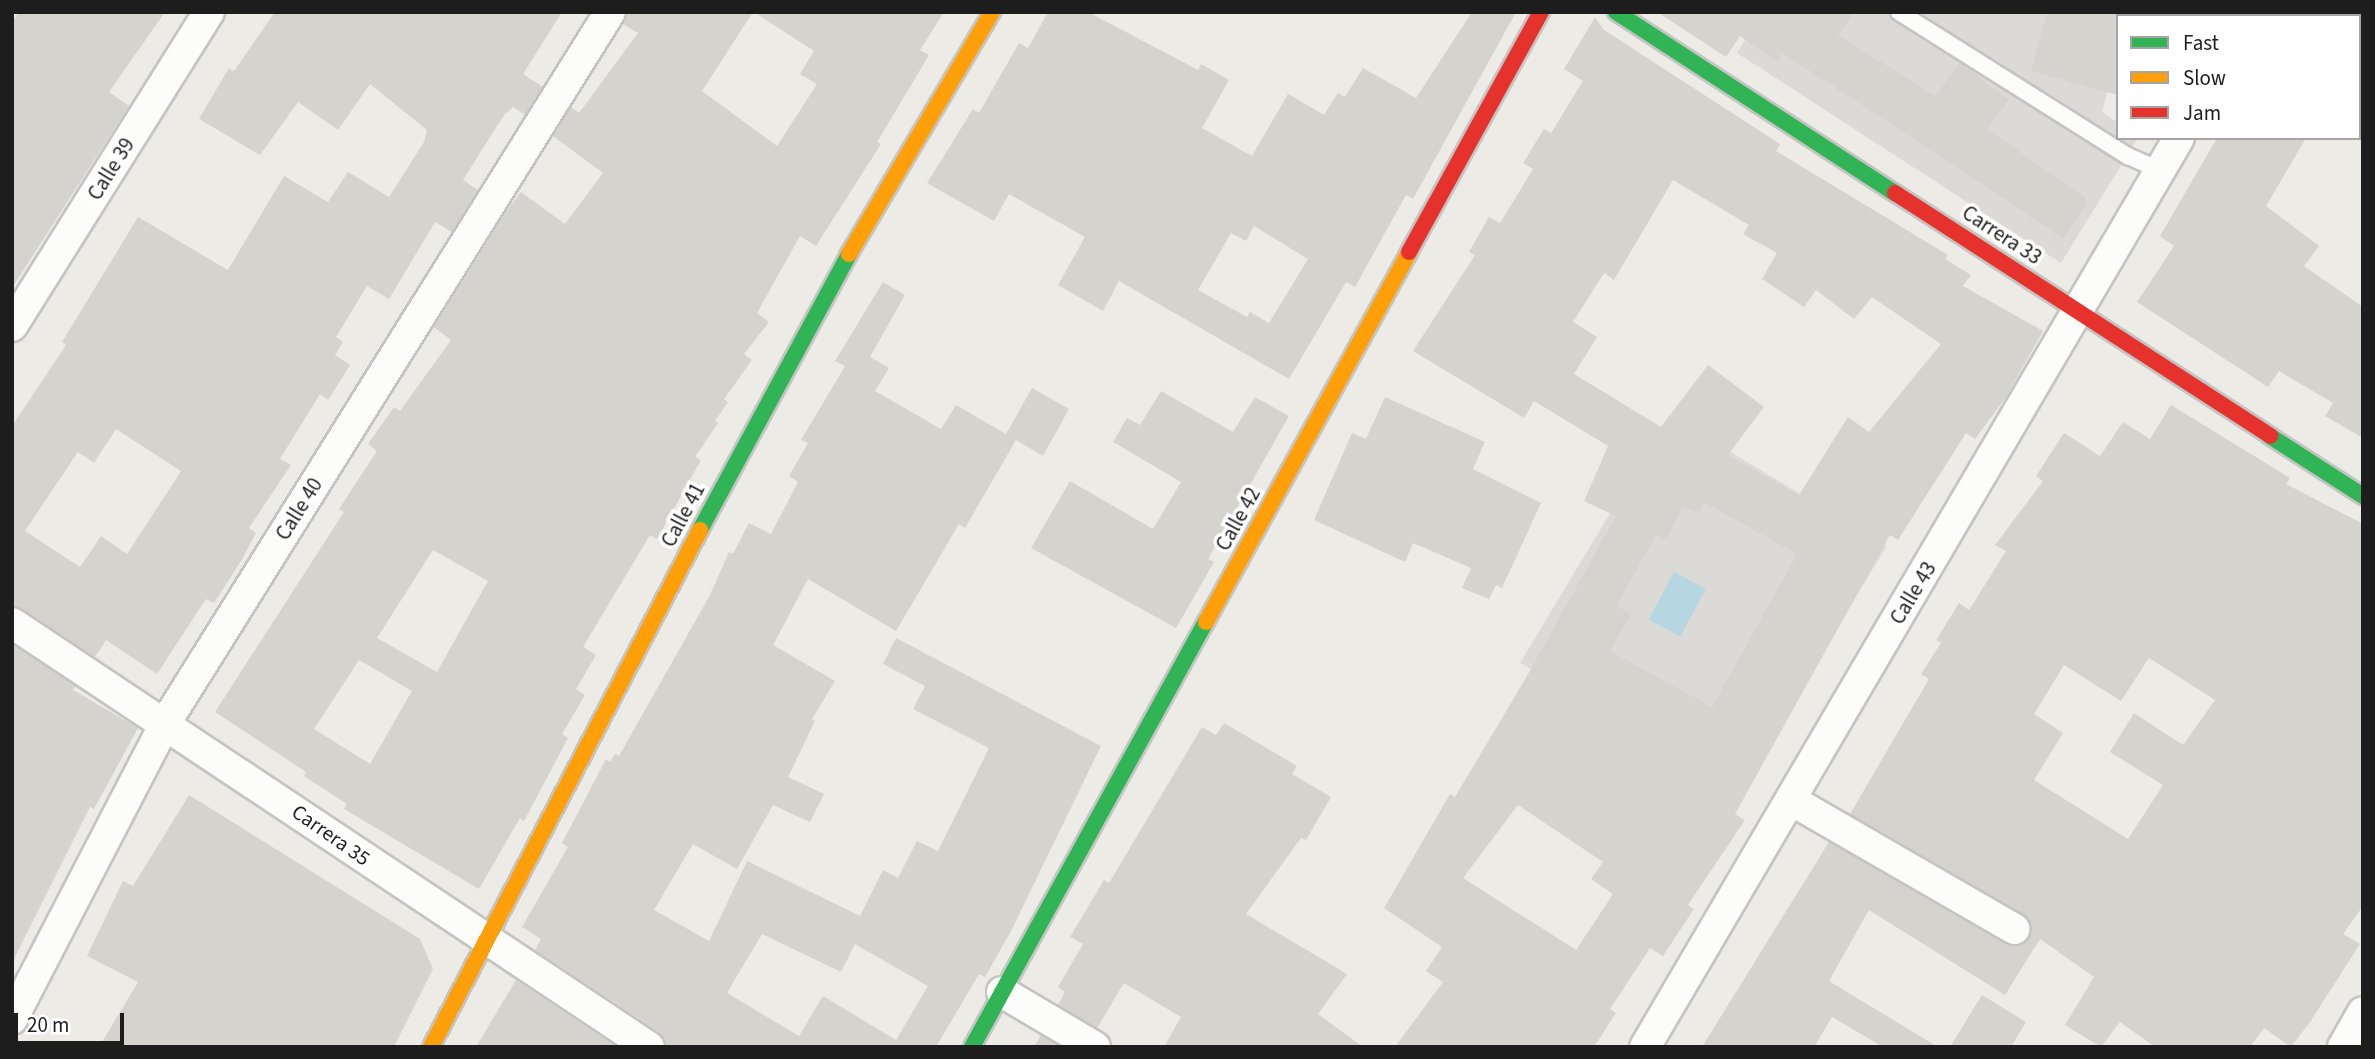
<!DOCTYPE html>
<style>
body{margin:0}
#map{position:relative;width:2375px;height:1059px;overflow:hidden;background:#ecebe6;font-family:"Source Sans 3",sans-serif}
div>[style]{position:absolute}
.residential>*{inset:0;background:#dbdad7;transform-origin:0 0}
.water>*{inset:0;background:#b6d7e2;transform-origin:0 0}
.building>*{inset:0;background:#d5d3ce}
.roads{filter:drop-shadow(2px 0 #c4c4c2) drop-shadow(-2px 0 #c4c4c2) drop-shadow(0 2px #c4c4c2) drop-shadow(0 -2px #c4c4c2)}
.lane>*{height:16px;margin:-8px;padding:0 8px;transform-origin:8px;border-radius:8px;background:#fcfcfb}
.street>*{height:30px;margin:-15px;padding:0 15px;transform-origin:15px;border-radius:15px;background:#fcfcfb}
.fast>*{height:16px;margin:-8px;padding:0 8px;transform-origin:8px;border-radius:8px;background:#30b455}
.slow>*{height:16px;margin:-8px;padding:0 8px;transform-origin:8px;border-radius:8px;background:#ff9f0a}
.jam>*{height:16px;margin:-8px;padding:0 8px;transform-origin:8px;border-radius:8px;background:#e5322d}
span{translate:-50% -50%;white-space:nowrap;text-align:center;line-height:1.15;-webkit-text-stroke:7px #fff;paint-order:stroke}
.street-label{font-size:21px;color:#1d1d1d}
.frame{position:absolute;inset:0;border:14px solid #1d1d1d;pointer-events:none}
.legend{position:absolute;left:2116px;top:14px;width:245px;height:126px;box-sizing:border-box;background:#fff;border:2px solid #a5a5a5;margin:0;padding:9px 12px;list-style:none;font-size:21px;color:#1d1d1d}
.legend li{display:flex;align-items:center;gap:14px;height:35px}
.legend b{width:35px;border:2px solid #a5a5a5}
.scale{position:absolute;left:14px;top:1013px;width:110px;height:32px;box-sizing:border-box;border:4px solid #1d1d1d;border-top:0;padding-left:9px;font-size:21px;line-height:24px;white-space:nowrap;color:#1d1d1d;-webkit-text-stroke:5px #fff;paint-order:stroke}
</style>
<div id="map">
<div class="residential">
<i style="clip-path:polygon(1763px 12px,2128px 12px,2118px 16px,2118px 51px,2102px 112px,2118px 123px,2118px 138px,2138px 138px,2061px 263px,1737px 53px)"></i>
<i style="left:1669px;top:415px;width:254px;height:289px;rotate:31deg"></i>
</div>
<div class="water">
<i style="left:1674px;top:572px;width:36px;height:54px;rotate:28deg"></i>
</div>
<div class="building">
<i style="clip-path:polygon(19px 12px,165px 12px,109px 92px,129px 106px,12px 288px,12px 22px)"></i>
<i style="clip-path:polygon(evenodd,275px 12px,562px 12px,523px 74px,543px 87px,525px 115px,513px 107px,504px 115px,463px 180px,478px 190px,452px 232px,435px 222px,389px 299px,367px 286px,336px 337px,343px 342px,335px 355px,350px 365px,328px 400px,320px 394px,280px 459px,291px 465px,249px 528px,256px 533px,241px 561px,214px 603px,206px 599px,157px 674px,106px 640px,95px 657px,12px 606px,12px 426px,66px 345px,62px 342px,138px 217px,228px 270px,284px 176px,328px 202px,348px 172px,389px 197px,424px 142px,427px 130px,370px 84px,338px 130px,298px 102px,260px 155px,199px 119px,229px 68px,234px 71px,275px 12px,116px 429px,181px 471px,127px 554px,101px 536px,80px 567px,25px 531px,78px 452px,94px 463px,116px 429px)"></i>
<i style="clip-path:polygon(evenodd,627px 12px,753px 12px,702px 91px,777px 146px,817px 84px,800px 74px,814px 51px,754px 12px,944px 12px,920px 50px,929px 55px,877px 142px,881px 144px,816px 246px,800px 236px,757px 313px,769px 322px,744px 354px,752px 360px,724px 399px,728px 402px,715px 421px,718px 423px,695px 457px,701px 460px,657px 539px,650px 535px,583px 647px,596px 655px,576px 689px,585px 695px,562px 734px,568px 738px,524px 821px,520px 818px,479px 889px,344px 809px,347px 804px,304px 776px,306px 772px,215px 712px,344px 512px,339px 509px,377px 451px,368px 444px,394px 407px,400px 411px,451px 340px,434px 327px,508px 209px,521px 192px,565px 224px,603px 173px,553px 136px,571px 107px,579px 113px,638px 33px,623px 24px,627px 12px,433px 550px,488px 581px,437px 672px,377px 638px,433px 550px,627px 12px,359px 660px,412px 691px,370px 764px,314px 729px,359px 660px)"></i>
<i style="clip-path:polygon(evenodd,1048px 12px,1088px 12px,1198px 70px,1201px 64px,1229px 80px,1202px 128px,1252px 156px,1288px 94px,1324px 115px,1338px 93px,1345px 97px,1363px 68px,1416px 98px,1472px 12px,1516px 12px,1413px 199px,1406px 195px,1355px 287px,1346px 282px,1289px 379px,1119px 281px,1103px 311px,1058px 285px,1085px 237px,1009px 194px,994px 221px,927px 183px,973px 109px,979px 113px,1019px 43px,1028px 48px,1048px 12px,1254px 226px,1308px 259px,1269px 323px,1250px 312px,1247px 317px,1198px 290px,1231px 233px,1246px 241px,1254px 226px)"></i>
<i style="clip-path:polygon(1657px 12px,1854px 12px,1838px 35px,1935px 96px,1960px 63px,2009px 100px,1987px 129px,2086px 198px,2086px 204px,2063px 238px,1783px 53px,1777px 62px,1740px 36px,1726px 57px)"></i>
<i style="clip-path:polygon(2047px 12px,2118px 12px,2118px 95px,2031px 71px)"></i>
<i style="clip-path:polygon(evenodd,1595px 17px,1604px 30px,1780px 144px,1776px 151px,1948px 255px,1945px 259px,1971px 275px,1963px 286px,2043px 331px,2006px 397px,1975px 439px,1966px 433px,1898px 540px,1890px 535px,1735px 814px,1745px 820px,1688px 905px,1694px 909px,1663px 956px,1650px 948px,1610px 1009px,1616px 1013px,1594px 1047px,1395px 1047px,1443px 982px,1426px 971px,1442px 947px,1384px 908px,1450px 794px,1455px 797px,1527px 676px,1616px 516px,1584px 501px,1608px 446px,1534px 401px,1524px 418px,1413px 351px,1475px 255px,1469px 252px,1489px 217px,1500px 223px,1533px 169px,1523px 163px,1544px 129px,1551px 133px,1583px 81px,1564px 69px,1595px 17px,1673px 180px,1749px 225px,1743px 234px,1777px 253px,1762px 279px,1804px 307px,1816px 290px,1854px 319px,1872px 297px,1941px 344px,1869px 432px,1848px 417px,1799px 495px,1728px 455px,1764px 407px,1708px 365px,1661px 427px,1574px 374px,1597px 337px,1573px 322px,1604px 273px,1614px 280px,1673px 180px,1595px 17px,1704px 502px,1797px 554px,1712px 707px,1610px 651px,1631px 614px,1616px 606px,1656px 535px,1666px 539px,1683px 506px,1698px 514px,1704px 502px,1595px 17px,1518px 805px,1603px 862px,1591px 879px,1613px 894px,1576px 950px,1463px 878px,1518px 805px)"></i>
<i style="clip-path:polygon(2217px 138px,2306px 138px,2266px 206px,2319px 246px,2304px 266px,2363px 307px,2363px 438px,2325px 416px,2333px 403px,2279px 371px,2268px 387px,2137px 302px,2174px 246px,2160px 236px)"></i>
<i style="clip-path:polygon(evenodd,883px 282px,905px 295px,870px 357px,889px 368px,875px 391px,941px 429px,956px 405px,1006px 434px,1032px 388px,1069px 409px,1043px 456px,1016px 440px,965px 528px,959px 524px,896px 631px,808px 579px,773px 645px,835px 681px,812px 719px,815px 721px,788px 777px,824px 794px,810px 822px,773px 805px,737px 869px,693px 844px,654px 910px,709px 941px,747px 861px,860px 916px,883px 870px,898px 878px,917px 841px,938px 851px,989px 748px,913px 709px,925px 686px,883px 664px,896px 638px,1101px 746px,1012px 929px,985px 977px,979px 974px,936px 1047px,666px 1047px,659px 1032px,535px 950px,541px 939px,522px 927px,568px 847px,562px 843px,606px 759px,610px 762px,615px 754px,619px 756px,710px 595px,729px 552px,733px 554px,749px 523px,771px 534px,798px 482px,789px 476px,808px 443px,801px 440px,845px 366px,835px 361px,883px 282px,762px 934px,841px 972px,855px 944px,928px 986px,896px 1040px,823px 996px,799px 1036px,727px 993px,762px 934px)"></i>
<i style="clip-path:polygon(1161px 391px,1233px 432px,1255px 397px,1289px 416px,1208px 559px,1214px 562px,1176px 628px,1031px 548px,1070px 481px,1153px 529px,1181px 482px,1113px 442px,1127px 418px,1140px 425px)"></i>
<i style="clip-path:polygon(1385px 397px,1485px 442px,1473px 469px,1541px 503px,1502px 588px,1496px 585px,1489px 599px,1462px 588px,1471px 568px,1413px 543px,1405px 562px,1314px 520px,1352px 433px,1366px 439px)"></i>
<i style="clip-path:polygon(evenodd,2171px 405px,2290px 478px,2286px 484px,2363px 524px,2363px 906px,2343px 934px,2360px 944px,2310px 1022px,2291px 1047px,2264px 1028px,2250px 1047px,2155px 1047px,2120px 1022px,2101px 1047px,2065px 1025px,2094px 977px,2040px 939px,2005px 995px,1869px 910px,1829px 981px,1938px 1047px,1883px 1047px,1832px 1017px,1814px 1047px,1702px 1047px,1829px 842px,2005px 944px,2015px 946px,2029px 938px,2031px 928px,2023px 914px,1850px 814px,1929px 679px,1921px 674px,1941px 643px,1936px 640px,1959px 603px,1969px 610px,2006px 551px,1995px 545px,2043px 481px,2036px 476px,2064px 433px,2100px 456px,2123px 422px,2150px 439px,2171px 405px,2149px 658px,2215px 700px,2183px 745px,2134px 713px,2110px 752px,2163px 785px,2128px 839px,2034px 780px,2063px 733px,2034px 714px,2064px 665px,2121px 701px,2149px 658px)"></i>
<i style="clip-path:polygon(12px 644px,76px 686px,73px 690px,138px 728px,94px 809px,90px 807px,12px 963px)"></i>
<i style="clip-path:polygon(1224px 723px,1297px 766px,1292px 774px,1331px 797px,1306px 840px,1301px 838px,1246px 914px,1347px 974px,1318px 1014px,1363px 1047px,1164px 1047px,1181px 1017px,1124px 983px,1097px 1028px,1058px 1005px,1065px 992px,1058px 987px,1083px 944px,1070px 937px,1104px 880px,1109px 883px,1202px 727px,1216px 735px)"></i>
<i style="clip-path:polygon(189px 795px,420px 939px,433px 969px,394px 1047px,99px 1047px,138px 982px,87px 956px,123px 881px,133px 886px)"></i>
<i style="clip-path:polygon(516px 980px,617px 1047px,476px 1047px)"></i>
<i style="clip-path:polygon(1982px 995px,2026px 1022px,2011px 1047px,1950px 1047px)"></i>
<i style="clip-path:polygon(1041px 1035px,1060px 1047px,1034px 1047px)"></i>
</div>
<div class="roads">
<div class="lane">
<i style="left:1899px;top:12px;width:271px;rotate:32.2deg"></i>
<i style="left:2128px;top:156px;width:35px;rotate:24deg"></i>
</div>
<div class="street">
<i style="left:2249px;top:16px;width:4px;rotate:-63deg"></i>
<i style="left:12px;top:326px;width:371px;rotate:-57.9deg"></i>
<i style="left:12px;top:623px;width:765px;rotate:33.65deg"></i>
<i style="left:1791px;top:800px;width:258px;rotate:30deg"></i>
<i style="left:1002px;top:992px;width:108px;rotate:30.6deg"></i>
<i style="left:12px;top:1019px;width:335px;rotate:-62.6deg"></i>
<i style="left:166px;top:722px;width:837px;rotate:-57.98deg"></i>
<i style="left:1645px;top:1047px;width:1054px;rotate:-59.57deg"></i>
<i style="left:2343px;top:1047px;width:40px;rotate:-60.3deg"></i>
</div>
<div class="fast">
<i style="left:1616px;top:12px;width:333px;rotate:33deg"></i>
<i style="left:2270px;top:436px;width:111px;rotate:32.8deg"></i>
<i style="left:700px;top:530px;width:314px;rotate:-61.6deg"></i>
<i style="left:972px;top:1047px;width:485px;rotate:-61.2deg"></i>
</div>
<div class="slow">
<i style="left:849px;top:254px;width:281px;rotate:-59.4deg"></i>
<i style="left:1206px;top:622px;width:422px;rotate:-61.2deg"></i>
<i style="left:431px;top:1047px;width:583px;rotate:-62.51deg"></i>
</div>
<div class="jam">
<i style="left:1895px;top:193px;width:447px;rotate:32.9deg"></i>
<i style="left:1409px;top:252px;width:274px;rotate:-61.2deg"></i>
</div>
</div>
<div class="street-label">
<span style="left:111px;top:169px;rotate:-58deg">Calle 39</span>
<span style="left:2002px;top:235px;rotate:33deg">Carrera 33</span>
<span style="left:299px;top:509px;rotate:-58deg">Calle 40</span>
<span style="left:683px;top:515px;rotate:-62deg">Calle 41</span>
<span style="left:1238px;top:519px;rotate:-61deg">Calle 42</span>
<span style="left:1913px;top:593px;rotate:-59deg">Calle 43</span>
<span style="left:331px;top:835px;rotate:35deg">Carrera 35</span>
</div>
<div class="frame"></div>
<ul class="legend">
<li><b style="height:9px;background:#30b455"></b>Fast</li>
<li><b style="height:9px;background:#ff9f0a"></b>Slow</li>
<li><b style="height:9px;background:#e5322d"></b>Jam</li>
</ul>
<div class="scale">20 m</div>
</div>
